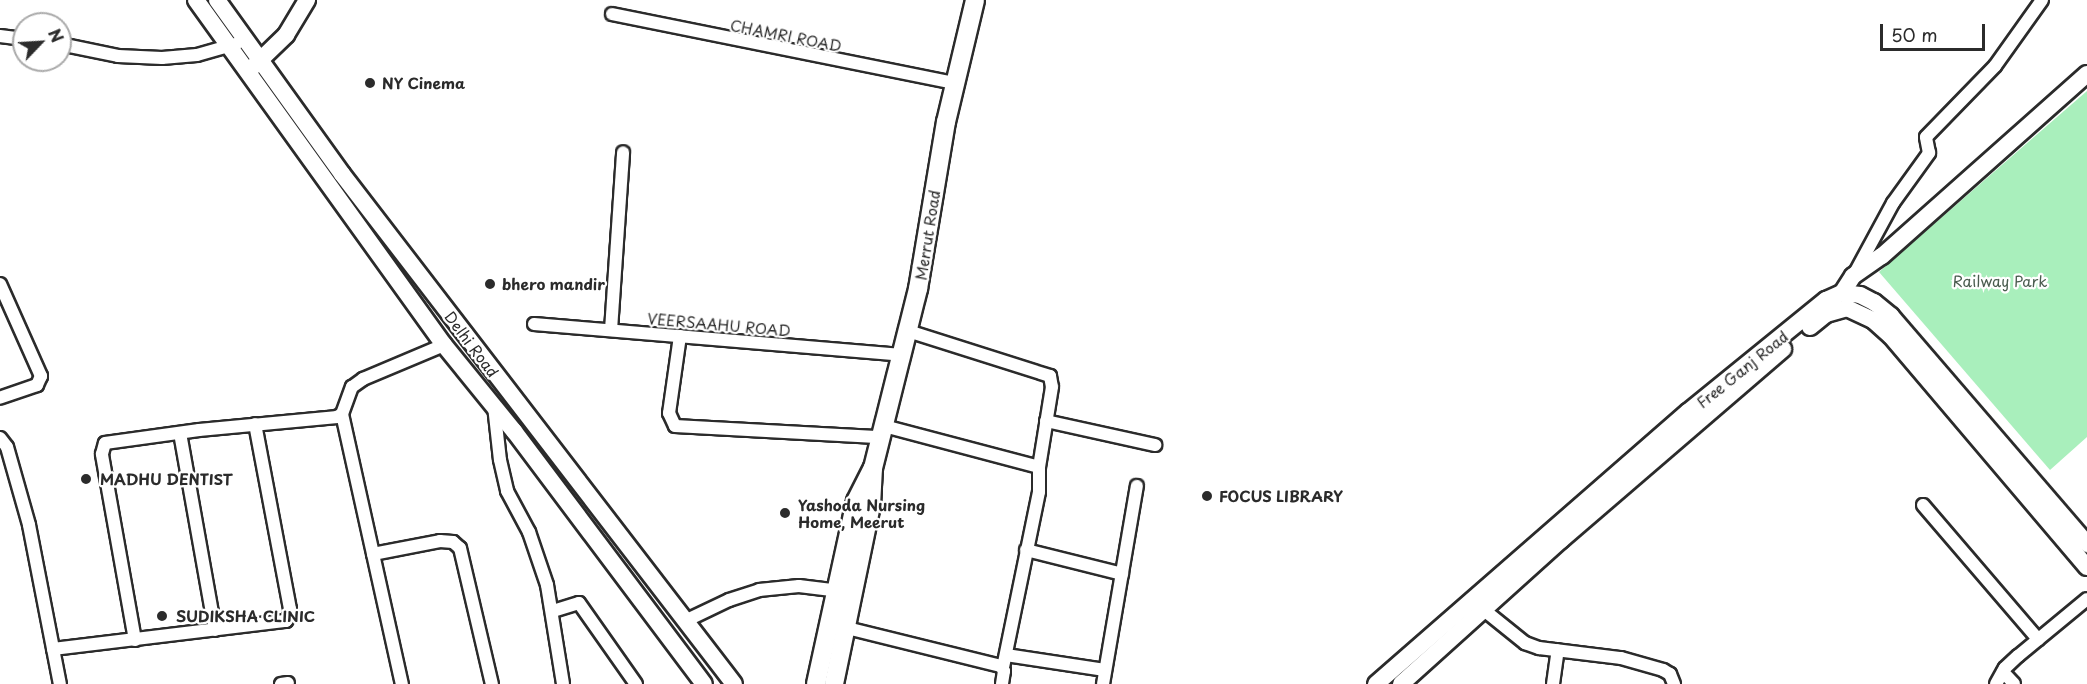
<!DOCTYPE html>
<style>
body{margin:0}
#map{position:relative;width:2087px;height:684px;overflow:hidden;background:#fff;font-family:"Playpen Sans",sans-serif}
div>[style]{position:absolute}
.green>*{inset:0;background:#a9efbc}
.roads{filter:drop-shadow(2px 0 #2b2b2b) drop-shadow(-2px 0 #2b2b2b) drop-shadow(0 2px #2b2b2b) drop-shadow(0 -2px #2b2b2b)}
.street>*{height:12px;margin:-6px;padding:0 6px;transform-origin:6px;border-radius:6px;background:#fff}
.secondary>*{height:16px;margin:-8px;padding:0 8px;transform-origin:8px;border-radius:8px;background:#fff}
.primary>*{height:18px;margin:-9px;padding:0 9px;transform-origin:9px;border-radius:9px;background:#fff}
.dots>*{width:16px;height:16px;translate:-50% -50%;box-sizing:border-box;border:3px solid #fff;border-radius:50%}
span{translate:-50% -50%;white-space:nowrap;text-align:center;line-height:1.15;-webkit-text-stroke:4.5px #fff;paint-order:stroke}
.street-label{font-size:15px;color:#2b2b2b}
.poi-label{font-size:15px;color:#2b2b2b;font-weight:700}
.left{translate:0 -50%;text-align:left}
.park-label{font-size:15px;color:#4a5c4f}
.north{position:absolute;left:12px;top:12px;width:60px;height:60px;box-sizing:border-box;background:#fff;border:2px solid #aaa;border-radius:50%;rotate:65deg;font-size:16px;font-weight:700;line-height:24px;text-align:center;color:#2b2b2b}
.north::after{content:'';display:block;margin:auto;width:21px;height:27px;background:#2b2b2b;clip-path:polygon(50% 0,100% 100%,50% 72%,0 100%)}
.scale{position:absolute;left:1880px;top:24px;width:105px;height:27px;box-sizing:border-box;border:3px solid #2b2b2b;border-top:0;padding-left:8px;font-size:18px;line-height:21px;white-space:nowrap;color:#2b2b2b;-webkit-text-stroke:4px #fff;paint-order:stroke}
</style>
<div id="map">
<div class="green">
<i style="clip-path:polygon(2087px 91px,2087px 437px,2050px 470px,1879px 272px)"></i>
</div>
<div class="roads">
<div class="street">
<i style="left:612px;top:14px;width:350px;rotate:11.4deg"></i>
<i style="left:0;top:36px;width:24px;rotate:7deg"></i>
<i style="left:60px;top:44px;width:59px;rotate:11.7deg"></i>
<i style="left:118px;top:56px;width:44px;rotate:2.6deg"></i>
<i style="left:162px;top:58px;width:35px;rotate:-5deg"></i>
<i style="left:197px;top:55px;width:41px;rotate:-15.8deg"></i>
<i style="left:1855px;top:273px;width:80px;rotate:-61.5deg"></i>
<i style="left:1893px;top:203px;width:62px;rotate:-54.2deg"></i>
<i style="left:1929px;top:153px;width:16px;rotate:-101deg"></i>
<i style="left:1926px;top:137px;width:99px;rotate:-45.8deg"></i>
<i style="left:1995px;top:66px;width:81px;rotate:-54.5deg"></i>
<i style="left:0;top:284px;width:101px;rotate:66deg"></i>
<i style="left:41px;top:376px;width:10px;rotate:114deg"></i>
<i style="left:37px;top:385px;width:39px;rotate:161deg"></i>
<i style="left:534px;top:324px;width:369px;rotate:4.8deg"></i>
<i style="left:611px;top:330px;width:178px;rotate:-86.1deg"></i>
<i style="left:908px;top:331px;width:149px;rotate:17.6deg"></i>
<i style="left:1050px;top:376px;width:11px;rotate:80deg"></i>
<i style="left:1052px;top:387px;width:81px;rotate:99.2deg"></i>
<i style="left:680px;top:336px;width:78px;rotate:98.1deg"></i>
<i style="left:669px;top:413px;width:14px;rotate:65deg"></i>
<i style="left:675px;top:426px;width:206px;rotate:3.1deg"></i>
<i style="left:494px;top:406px;width:54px;rotate:83.7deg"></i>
<i style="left:500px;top:460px;width:32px;rotate:77deg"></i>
<i style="left:507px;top:491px;width:47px;rotate:61.8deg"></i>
<i style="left:529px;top:532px;width:56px;rotate:71.2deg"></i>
<i style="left:547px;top:585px;width:100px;rotate:80.8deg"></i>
<i style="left:342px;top:414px;width:277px;rotate:77.5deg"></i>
<i style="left:1046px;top:421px;width:112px;rotate:12.4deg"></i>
<i style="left:884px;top:426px;width:160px;rotate:14.8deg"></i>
<i style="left:1039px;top:467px;width:25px;rotate:90deg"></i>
<i style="left:1039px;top:492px;width:179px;rotate:101.6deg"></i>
<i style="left:180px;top:433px;width:200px;rotate:79.9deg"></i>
<i style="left:0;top:438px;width:11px;rotate:52deg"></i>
<i style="left:7px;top:447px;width:81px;rotate:74.2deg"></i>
<i style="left:29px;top:525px;width:162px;rotate:79deg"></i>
<i style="left:1923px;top:505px;width:177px;rotate:49.4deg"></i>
<i style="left:1026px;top:550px;width:99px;rotate:14deg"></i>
<i style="left:373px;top:554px;width:68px;rotate:-11deg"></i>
<i style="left:440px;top:541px;width:13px;rotate:4deg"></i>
<i style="left:453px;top:542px;width:9px;rotate:41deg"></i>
<i style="left:460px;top:548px;width:140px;rotate:76.8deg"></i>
<i style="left:1484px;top:610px;width:53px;rotate:38.8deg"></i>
<i style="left:1525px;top:643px;width:15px;rotate:20deg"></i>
<i style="left:1539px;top:648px;width:83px;rotate:7deg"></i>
<i style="left:1621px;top:658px;width:44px;rotate:15.9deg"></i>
<i style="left:1663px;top:670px;width:8px;rotate:30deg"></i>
<i style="left:1670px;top:674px;width:11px;rotate:68deg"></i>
<i style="left:553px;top:611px;width:27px;rotate:-17deg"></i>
<i style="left:579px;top:603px;width:99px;rotate:54.9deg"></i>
<i style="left:685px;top:621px;width:49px;rotate:-25.5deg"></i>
<i style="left:729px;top:600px;width:32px;rotate:-18deg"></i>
<i style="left:759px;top:590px;width:40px;rotate:-5.7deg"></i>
<i style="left:799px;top:586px;width:39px;rotate:7deg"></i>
<i style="left:847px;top:628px;width:159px;rotate:13.9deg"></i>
<i style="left:1001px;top:666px;width:6px;rotate:59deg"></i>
<i style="left:1004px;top:671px;width:13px;rotate:99deg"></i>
<i style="left:135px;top:640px;width:189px;rotate:-100.1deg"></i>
<i style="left:102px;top:454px;width:11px;rotate:-75deg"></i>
<i style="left:105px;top:443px;width:95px;rotate:-7.9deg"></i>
<i style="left:199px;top:430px;width:139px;rotate:-5.4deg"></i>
<i style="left:337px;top:417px;width:6px;rotate:-31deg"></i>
<i style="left:342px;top:414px;width:29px;rotate:-70deg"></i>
<i style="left:352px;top:387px;width:14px;rotate:-36deg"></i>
<i style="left:363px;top:379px;width:88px;rotate:-22.8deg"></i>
<i style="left:53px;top:649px;width:235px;rotate:-6.9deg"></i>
<i style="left:286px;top:621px;width:7px;rotate:-56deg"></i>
<i style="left:290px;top:615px;width:6px;rotate:-90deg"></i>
<i style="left:290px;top:609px;width:188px;rotate:-100.7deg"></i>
<i style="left:1006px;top:655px;width:100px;rotate:8.6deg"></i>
<i style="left:2003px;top:672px;width:16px;rotate:47deg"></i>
<i style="left:281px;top:684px;width:7px;rotate:-8deg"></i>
<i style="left:1103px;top:684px;width:201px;rotate:-80.3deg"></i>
<i style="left:1553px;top:684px;width:34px;rotate:-82deg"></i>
<i style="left:1996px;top:684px;width:18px;rotate:-61deg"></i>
<i style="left:2005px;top:668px;width:18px;rotate:-43deg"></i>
<i style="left:2018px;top:656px;width:89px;rotate:-39.6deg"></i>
</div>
<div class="secondary">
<i style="left:196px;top:0;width:425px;rotate:54.3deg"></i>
<i style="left:444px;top:345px;width:111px;rotate:50.9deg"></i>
<i style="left:514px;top:431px;width:316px;rotate:53.1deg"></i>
<i style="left:217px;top:0;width:214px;rotate:54.3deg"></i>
<i style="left:342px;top:174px;width:643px;rotate:52.45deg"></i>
<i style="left:254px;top:66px;width:45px;rotate:-44.1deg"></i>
<i style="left:286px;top:35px;width:41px;rotate:-59deg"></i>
<i style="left:1842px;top:293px;width:20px;rotate:-57deg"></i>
<i style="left:1853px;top:276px;width:35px;rotate:-35deg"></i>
<i style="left:1882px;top:256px;width:274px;rotate:-41.6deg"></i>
<i style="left:1810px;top:327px;width:21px;rotate:-39deg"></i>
<i style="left:1826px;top:314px;width:22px;rotate:-16deg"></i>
<i style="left:1847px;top:308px;width:29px;rotate:25deg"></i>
<i style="left:1873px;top:320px;width:24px;rotate:42deg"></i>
<i style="left:1891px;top:336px;width:303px;rotate:49.7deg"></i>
<i style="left:1376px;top:684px;width:414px;rotate:-41.1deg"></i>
<i style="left:1688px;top:412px;width:178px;rotate:-39.1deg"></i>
<i style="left:1826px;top:300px;width:17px;rotate:-24deg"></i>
<i style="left:1842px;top:293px;width:18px;rotate:6deg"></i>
<i style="left:1860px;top:295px;width:16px;rotate:27deg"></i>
<i style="left:1874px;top:302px;width:22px;rotate:39deg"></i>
<i style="left:1891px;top:316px;width:301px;rotate:49.3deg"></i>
<i style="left:1401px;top:684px;width:215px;rotate:-42deg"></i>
<i style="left:1561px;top:540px;width:293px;rotate:-40.7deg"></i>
</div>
<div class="primary">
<i style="left:816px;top:684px;width:187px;rotate:-77.7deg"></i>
<i style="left:856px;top:501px;width:36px;rotate:-63deg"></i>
<i style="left:834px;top:684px;width:182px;rotate:-78.3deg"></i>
<i style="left:871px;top:506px;width:38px;rotate:-87deg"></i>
<i style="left:873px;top:468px;width:185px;rotate:-75.9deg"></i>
<i style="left:918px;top:289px;width:169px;rotate:-80.5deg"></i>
<i style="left:946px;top:122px;width:125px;rotate:-76.6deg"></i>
</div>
</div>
<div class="dots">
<i style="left:370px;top:83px;background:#2b2b2b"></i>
<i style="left:490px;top:284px;background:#2b2b2b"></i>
<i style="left:86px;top:479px;background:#2b2b2b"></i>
<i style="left:1207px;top:496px;background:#2b2b2b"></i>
<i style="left:785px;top:513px;background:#2b2b2b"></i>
<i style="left:162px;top:616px;background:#2b2b2b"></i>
</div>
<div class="street-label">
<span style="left:786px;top:35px;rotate:11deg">CHAMRI ROAD</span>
<span style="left:927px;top:235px;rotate:-81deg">Merrut Road</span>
<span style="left:719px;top:324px;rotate:5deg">VEERSAAHU ROAD</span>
<span style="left:472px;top:344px;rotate:53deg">Delhi Road</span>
<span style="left:1742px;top:369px;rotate:-39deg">Free Ganj Road</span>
</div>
<div class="poi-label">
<span class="left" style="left:382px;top:83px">NY Cinema</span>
<span class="left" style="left:502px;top:284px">bhero mandir</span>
<span class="left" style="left:100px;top:479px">MADHU DENTIST</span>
<span class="left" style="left:1219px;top:496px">FOCUS LIBRARY</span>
<span class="left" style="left:798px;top:513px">Yashoda Nursing<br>Home, Meerut</span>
<span class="left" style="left:176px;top:616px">SUDIKSHA CLINIC</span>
</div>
<div class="park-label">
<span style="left:2000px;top:281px">Railway Park</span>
</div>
<div class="north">N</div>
<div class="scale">50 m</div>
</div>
